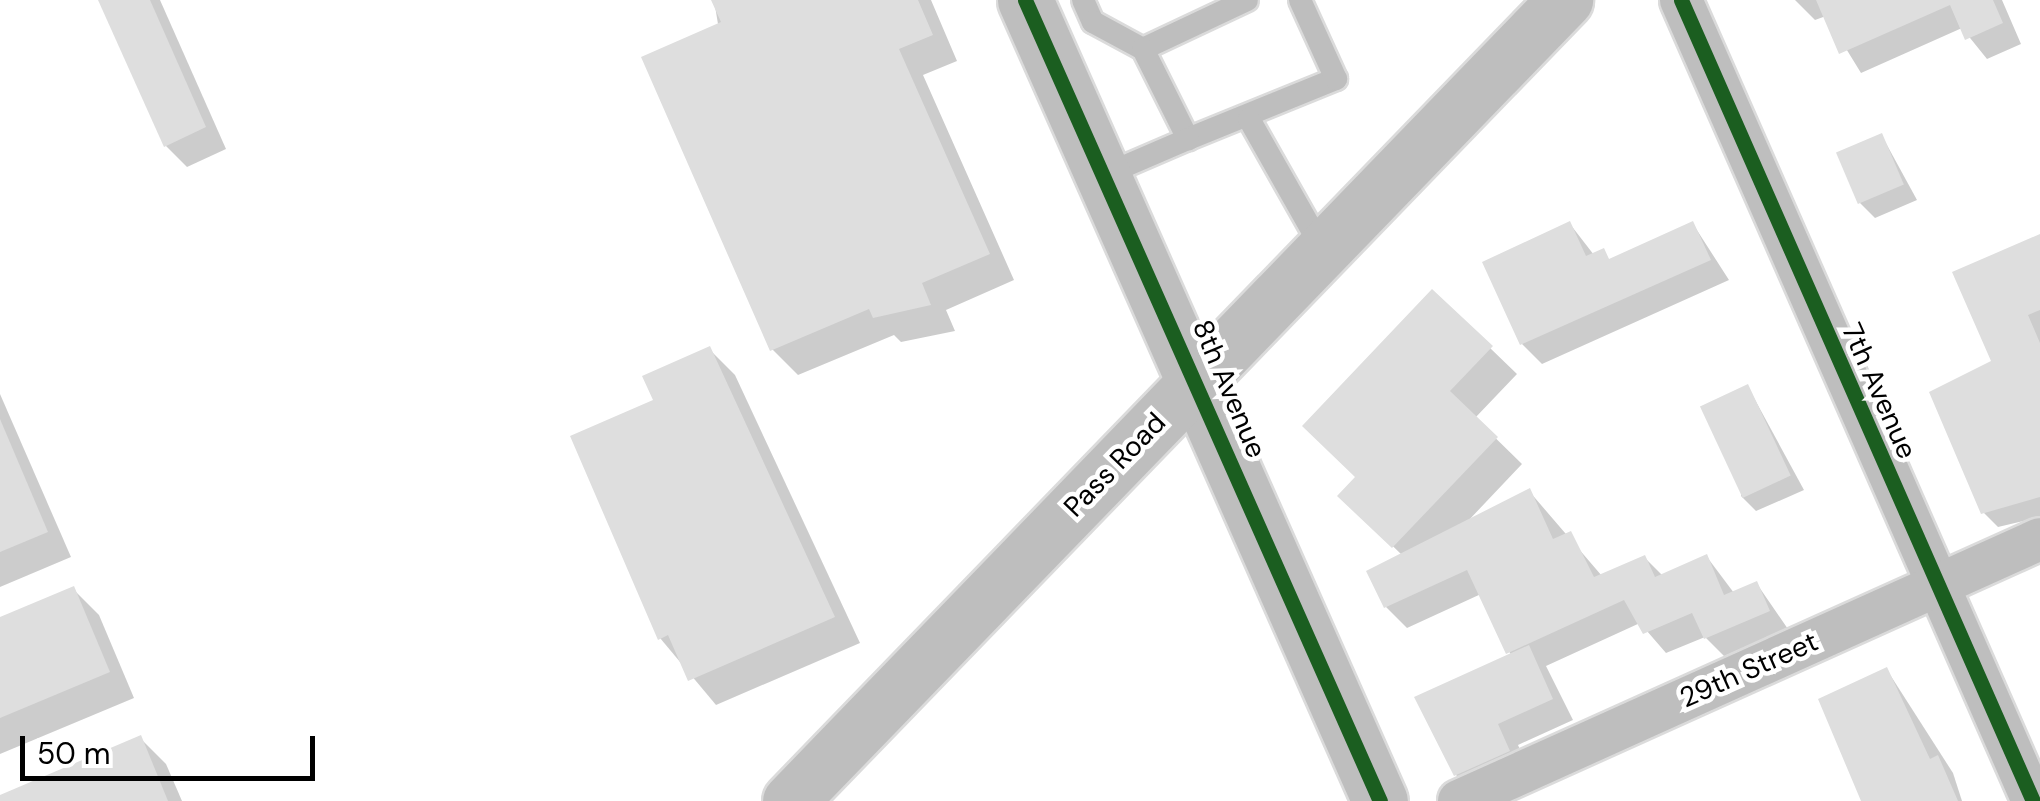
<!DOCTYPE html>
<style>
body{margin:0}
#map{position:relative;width:2040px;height:801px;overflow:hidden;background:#fff;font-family:"DM Sans",sans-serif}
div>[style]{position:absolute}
.shadow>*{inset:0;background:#0003}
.building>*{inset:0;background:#dedede;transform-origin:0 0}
.roads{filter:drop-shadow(2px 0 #dbdbdb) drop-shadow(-2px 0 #dbdbdb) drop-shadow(0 2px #dbdbdb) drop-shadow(0 -2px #dbdbdb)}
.service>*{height:22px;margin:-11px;padding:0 11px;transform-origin:11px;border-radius:11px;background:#bebebe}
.minor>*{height:42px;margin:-21px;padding:0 21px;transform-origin:21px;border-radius:21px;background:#bebebe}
.tertiary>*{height:55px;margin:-27.5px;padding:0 27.5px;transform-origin:27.5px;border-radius:27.5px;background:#bebebe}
.primary>*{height:55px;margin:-27.5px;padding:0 27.5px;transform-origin:27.5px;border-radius:27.5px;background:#bebebe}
.cycleway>*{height:15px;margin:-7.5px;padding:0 7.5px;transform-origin:7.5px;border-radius:7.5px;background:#1b5e20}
span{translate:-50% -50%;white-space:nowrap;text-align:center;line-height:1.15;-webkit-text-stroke:9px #fff;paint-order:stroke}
.street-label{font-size:28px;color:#000}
.scale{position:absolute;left:20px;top:736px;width:295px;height:45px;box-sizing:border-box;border:5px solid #000;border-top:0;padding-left:12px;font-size:30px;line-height:35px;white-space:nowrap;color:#000;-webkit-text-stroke:8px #fff;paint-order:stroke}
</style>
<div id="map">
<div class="shadow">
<i style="clip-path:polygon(101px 0,160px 0,226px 149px,187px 167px,166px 146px)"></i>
<i style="clip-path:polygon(714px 0,931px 0,957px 61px,923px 75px,1014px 280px,946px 310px,955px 331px,901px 342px,894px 335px,798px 375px,772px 349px)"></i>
<i style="clip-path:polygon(1795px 0,2002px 0,2021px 44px,1987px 59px,1962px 28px,1861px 73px,1826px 16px,1815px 20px)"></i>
<i style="clip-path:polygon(1882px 136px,1917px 200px,1875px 218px,1860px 203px)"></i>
<i style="clip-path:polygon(1570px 224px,1594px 255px,1613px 260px,1693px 224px,1729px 280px,1542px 364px,1522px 344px)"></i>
<i style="clip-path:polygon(2040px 237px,2040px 517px,1998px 527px,1984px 513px,1994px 362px)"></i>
<i style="clip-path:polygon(1433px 293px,1517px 374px,1475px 418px,1522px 464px,1468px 521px,1529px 491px,1602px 576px,1645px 558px,1663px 576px,1707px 557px,1734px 593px,1757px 584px,1790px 632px,1727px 659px,1705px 637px,1666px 653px,1640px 623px,1546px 666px,1573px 720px,1518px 745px,1530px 772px,1477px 796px,1456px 775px,1511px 655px,1481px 594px,1407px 628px,1386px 607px,1402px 555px,1341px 496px,1358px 477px)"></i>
<i style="clip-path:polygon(709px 349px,735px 375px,860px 643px,716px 705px,660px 638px,656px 402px)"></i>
<i style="clip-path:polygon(1748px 387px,1804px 490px,1756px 511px,1741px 496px)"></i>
<i style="clip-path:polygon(0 394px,71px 557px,0 587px)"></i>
<i style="clip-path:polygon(73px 589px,99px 615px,134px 698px,0 754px,0 620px)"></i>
<i style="clip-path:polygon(1887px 670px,1953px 773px,1962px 801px,1864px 801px)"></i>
<i style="clip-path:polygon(140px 738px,166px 764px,182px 801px,0 801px)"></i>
</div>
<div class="building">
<i style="clip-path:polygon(98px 0,150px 0,206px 127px,164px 147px)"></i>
<i style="clip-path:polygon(711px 0,918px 0,933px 35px,899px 49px,990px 254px,922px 283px,931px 305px,873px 318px,869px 309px,770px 351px,641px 57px,721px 22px)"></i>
<i style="clip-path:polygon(1816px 0,1993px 0,2003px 23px,1965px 40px,1950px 5px,1839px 54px)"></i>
<i style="left:1882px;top:133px;width:56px;height:50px;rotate:67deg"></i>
<i style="clip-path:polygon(1570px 221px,1586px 256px,1604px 248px,1609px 259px,1693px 221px,1711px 260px,1520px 345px,1482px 262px)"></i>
<i style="clip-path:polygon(2040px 234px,2040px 310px,2028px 315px,2040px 343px,2040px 497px,1981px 514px,1929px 392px,1991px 361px,1952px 272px)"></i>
<i style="clip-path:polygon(1432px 289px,1493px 346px,1450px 391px,1498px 437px,1392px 548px,1337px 496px,1355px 477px,1302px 426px)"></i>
<i style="clip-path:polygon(710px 346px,835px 617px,688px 681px,668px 635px,658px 640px,570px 436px,653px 400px,642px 376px)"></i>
<i style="left:1748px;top:384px;width:101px;height:53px;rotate:65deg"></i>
<i style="clip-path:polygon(0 419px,48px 532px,0 552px)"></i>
<i style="clip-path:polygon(1530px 488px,1553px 539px,1571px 531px,1594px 577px,1645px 555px,1655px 577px,1707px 554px,1724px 595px,1757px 581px,1770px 611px,1704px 639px,1692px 613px,1643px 634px,1624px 600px,1506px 654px,1467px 570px,1384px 608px,1366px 571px)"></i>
<i style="clip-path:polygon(74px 586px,110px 672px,0 718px,0 617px)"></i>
<i style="clip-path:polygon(1529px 645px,1553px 699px,1498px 724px,1510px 751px,1454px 776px,1414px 697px)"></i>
<i style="clip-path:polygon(1887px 667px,1930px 759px,1938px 755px,1958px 801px,1861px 801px,1818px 699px)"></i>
<i style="clip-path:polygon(141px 735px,168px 801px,0 801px,0 795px)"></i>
</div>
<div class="roads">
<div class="service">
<i style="left:1083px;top:0;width:24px;rotate:66deg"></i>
<i style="left:1093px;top:22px;width:57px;rotate:28.4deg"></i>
<i style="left:1247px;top:0;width:115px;rotate:154.8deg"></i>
<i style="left:1143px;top:49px;width:101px;rotate:63.4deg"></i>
<i style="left:1188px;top:139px;width:160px;rotate:-22.1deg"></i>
<i style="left:1336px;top:79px;width:87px;rotate:-114.5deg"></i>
<i style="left:1249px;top:119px;width:150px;rotate:60.5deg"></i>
<i style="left:1109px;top:173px;width:86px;rotate:-23.3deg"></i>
</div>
<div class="minor">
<i style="left:1681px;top:0;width:875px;rotate:66.28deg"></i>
<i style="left:1459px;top:801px;width:637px;rotate:-24.27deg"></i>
</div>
<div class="tertiary">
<i style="left:1025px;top:0;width:876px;rotate:66.1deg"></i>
</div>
<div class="primary">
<i style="left:790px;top:801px;width:1115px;rotate:-45.95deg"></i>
</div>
</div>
<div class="cycleway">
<i style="left:1025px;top:0;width:876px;rotate:66.1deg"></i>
<i style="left:1681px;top:0;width:875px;rotate:66.28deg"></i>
</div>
<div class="street-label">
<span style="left:1229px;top:389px;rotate:67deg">8th Avenue</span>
<span style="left:1879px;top:391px;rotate:66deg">7th Avenue</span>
<span style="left:1115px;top:465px;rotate:-46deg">Pass Road</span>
<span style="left:1749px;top:670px;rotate:-24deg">29th Street</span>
</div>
<div class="scale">50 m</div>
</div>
